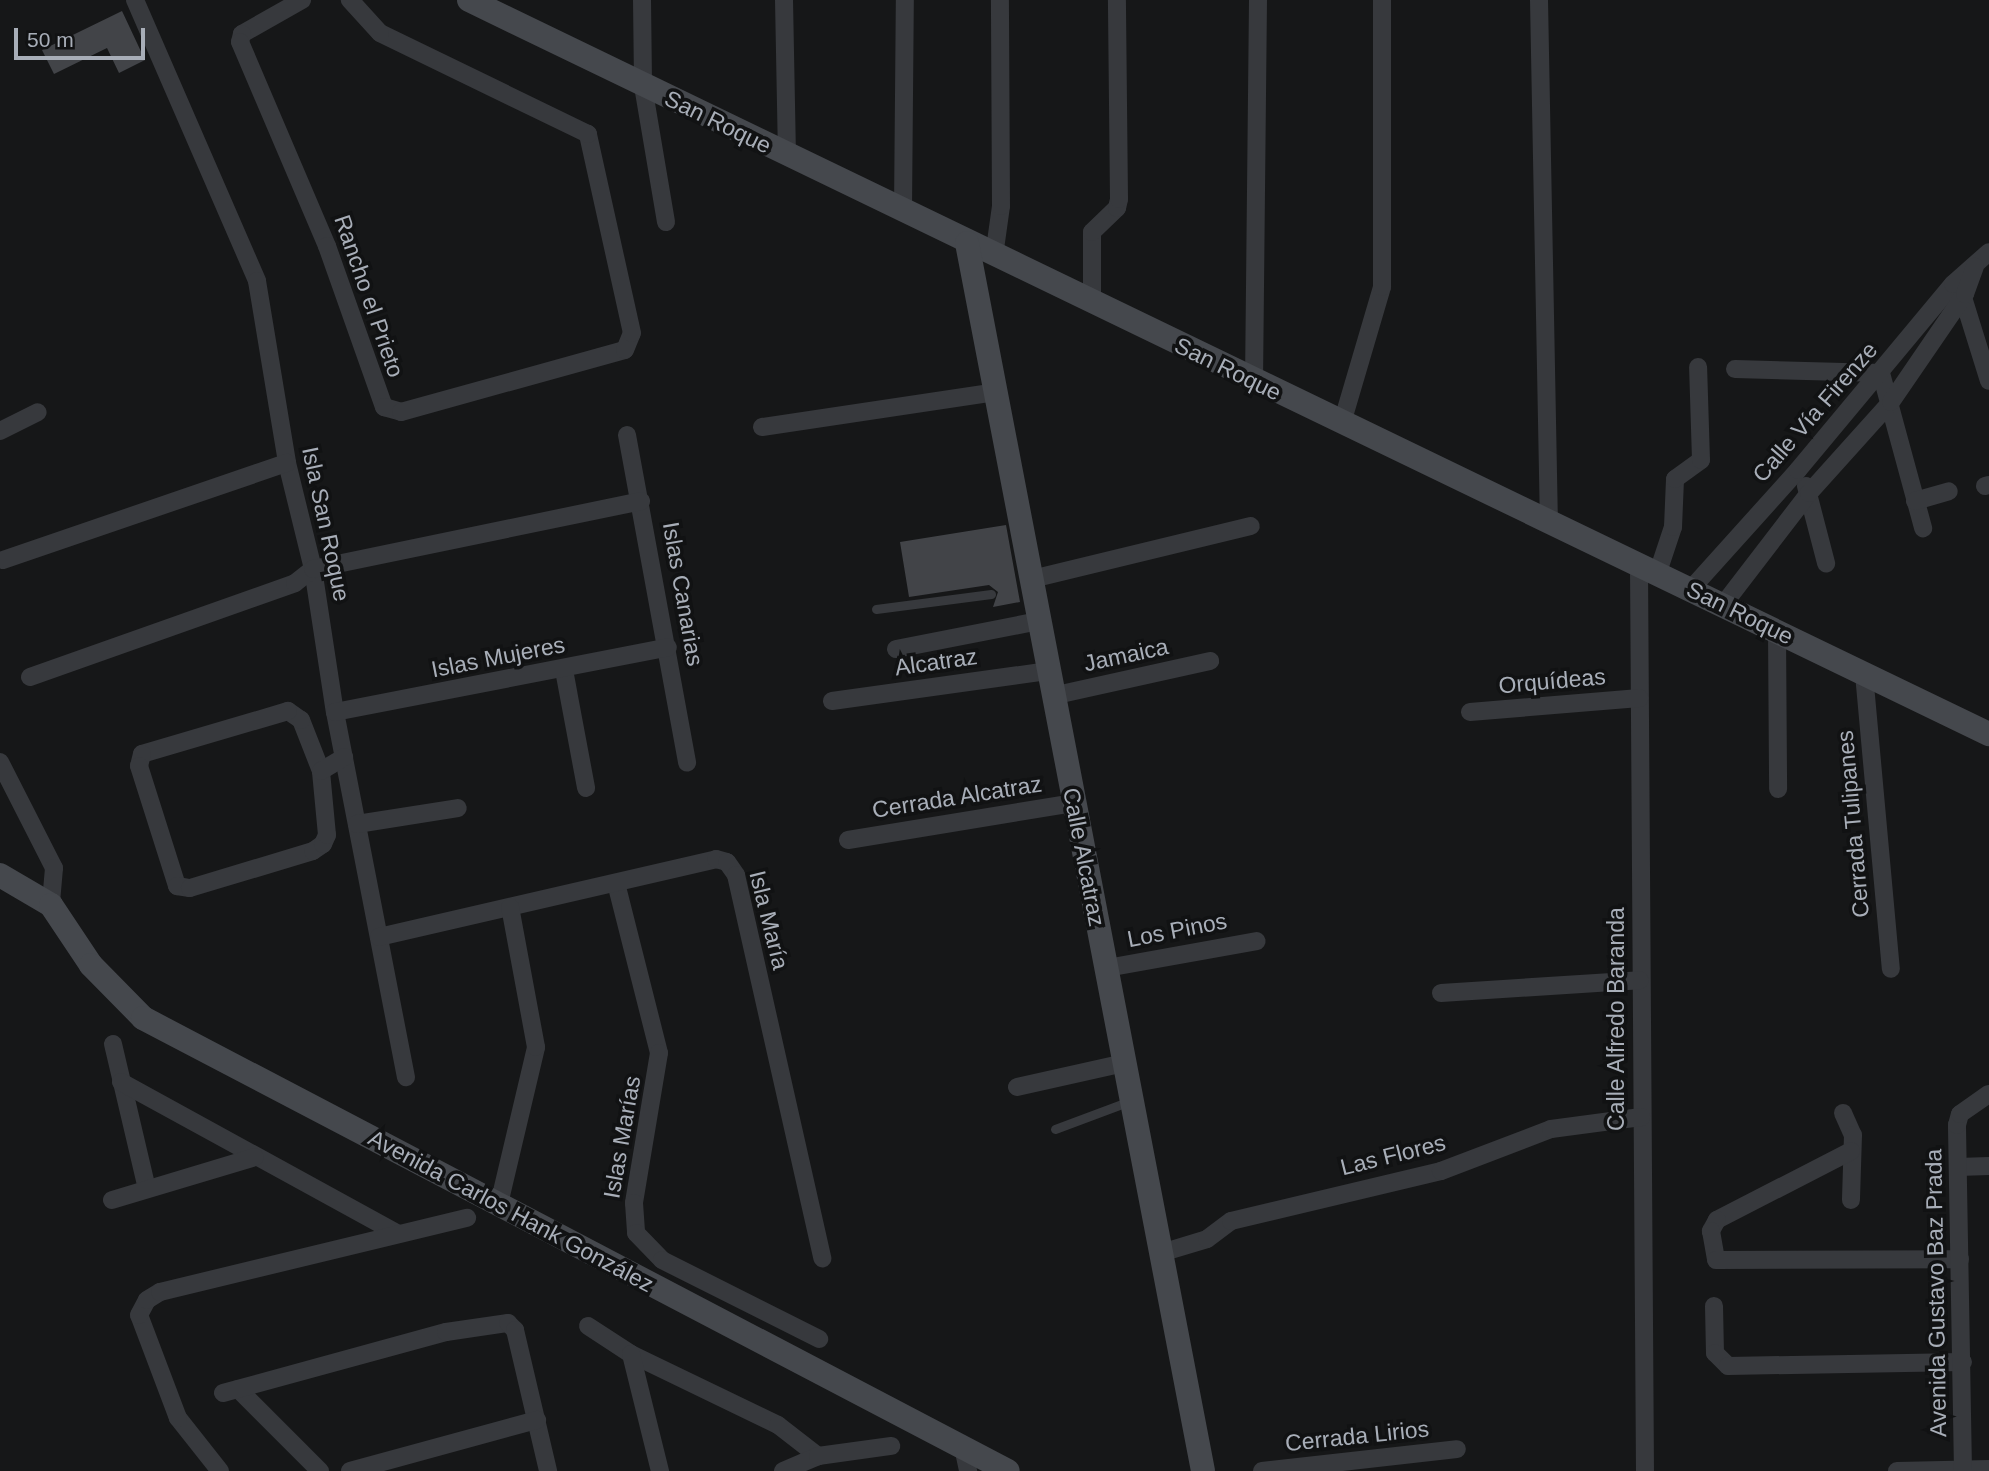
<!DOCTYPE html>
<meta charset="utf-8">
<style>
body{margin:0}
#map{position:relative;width:1989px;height:1471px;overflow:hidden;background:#161718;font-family:Helvetica,sans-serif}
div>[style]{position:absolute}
.building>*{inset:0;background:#424448}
.lane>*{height:9px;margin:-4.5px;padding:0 4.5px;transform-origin:4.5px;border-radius:4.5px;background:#37393d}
.street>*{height:18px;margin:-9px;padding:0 9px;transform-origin:9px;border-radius:9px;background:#37393d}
.secondary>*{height:24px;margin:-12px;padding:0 12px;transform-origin:12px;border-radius:12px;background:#45484d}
span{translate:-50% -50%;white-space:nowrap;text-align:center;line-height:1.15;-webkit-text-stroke:7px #111213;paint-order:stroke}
.street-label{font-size:23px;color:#a8aeb8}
.scale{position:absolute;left:14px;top:28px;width:131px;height:32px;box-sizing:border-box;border:4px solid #a8aeb8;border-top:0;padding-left:9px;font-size:21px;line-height:24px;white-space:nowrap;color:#a8aeb8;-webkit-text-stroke:5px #111213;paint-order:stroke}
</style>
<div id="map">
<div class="building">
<i style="clip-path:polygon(122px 11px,145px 60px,119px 73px,107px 48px,54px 74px,42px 50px)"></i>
<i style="clip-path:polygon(1006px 525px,1020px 602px,993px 607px,998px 592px,989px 585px,909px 597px,900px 542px)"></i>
</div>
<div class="lane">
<i style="left:876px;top:609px;width:116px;rotate:-7.4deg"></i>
<i style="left:1055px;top:1129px;width:80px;rotate:-20.5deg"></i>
</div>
<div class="street">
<i style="left:135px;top:0;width:306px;rotate:66.5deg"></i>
<i style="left:257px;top:281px;width:184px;rotate:80.6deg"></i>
<i style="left:287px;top:463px;width:109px;rotate:76.2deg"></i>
<i style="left:313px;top:569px;width:145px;rotate:81.3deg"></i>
<i style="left:335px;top:712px;width:372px;rotate:79deg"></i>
<i style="left:302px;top:0;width:69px;rotate:150.5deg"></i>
<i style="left:242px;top:34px;width:8px;rotate:104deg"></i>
<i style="left:240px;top:42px;width:222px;rotate:66.9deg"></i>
<i style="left:327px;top:246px;width:171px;rotate:70.5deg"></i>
<i style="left:384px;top:407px;width:18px;rotate:16deg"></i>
<i style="left:401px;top:412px;width:232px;rotate:-15.5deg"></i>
<i style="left:625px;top:350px;width:18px;rotate:-68deg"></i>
<i style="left:632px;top:333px;width:204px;rotate:-102.5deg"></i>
<i style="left:588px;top:134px;width:231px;rotate:-154.1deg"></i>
<i style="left:380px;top:33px;width:45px;rotate:-132.3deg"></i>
<i style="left:642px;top:0;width:86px;rotate:89.3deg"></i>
<i style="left:643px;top:86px;width:138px;rotate:80.4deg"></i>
<i style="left:784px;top:0;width:155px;rotate:88.9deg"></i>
<i style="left:1539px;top:0;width:524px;rotate:88.91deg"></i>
<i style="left:903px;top:210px;width:210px;rotate:-89.5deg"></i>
<i style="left:994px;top:256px;width:50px;rotate:-82deg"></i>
<i style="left:1001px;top:206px;width:206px;rotate:-90.3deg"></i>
<i style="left:1961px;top:291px;width:94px;rotate:72.7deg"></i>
<i style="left:1092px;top:303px;width:71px;rotate:-90deg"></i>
<i style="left:1092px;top:232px;width:35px;rotate:-44deg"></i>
<i style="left:1117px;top:208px;width:9px;rotate:-77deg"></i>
<i style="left:1119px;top:199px;width:199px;rotate:-90.6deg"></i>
<i style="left:1735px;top:369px;width:146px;rotate:1.6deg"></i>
<i style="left:1881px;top:373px;width:161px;rotate:74.8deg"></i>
<i style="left:1254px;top:382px;width:382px;rotate:-89.4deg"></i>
<i style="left:1342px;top:423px;width:142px;rotate:-73.6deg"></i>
<i style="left:1382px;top:287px;width:287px;rotate:-90deg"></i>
<i style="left:762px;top:427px;width:236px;rotate:-8.5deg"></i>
<i style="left:0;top:431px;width:42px;rotate:-26.6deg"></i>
<i style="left:627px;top:435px;width:333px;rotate:79.6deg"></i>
<i style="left:1806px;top:486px;width:80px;rotate:75.4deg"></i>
<i style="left:1985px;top:486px;width:4px;rotate:-14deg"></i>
<i style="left:1915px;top:501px;width:35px;rotate:-16deg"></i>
<i style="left:3px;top:560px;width:300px;rotate:-18.9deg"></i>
<i style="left:1639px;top:568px;width:903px;rotate:89.62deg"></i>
<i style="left:1657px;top:575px;width:51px;rotate:-71.6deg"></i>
<i style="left:1673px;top:527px;width:48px;rotate:-87.6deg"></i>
<i style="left:1675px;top:479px;width:32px;rotate:-36deg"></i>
<i style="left:1701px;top:460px;width:93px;rotate:-91.8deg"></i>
<i style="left:1032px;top:579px;width:225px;rotate:-13.6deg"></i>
<i style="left:1691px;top:589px;width:160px;rotate:-48deg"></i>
<i style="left:1798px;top:470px;width:242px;rotate:-50.2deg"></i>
<i style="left:1953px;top:284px;width:48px;rotate:-41.6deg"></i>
<i style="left:1723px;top:605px;width:141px;rotate:-52.5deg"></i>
<i style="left:1809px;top:493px;width:122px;rotate:-48deg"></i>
<i style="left:1891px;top:402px;width:131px;rotate:-55.6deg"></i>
<i style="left:1965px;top:294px;width:29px;rotate:-70deg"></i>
<i style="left:1777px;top:631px;width:158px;rotate:89.6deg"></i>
<i style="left:896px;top:649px;width:146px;rotate:-11.1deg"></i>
<i style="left:564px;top:670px;width:120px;rotate:79.4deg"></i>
<i style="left:1864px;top:674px;width:296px;rotate:84.8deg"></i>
<i style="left:30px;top:677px;width:281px;rotate:-19.5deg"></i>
<i style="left:295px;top:583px;width:23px;rotate:-38deg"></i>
<i style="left:313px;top:569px;width:335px;rotate:-11.7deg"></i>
<i style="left:1052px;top:696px;width:162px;rotate:-12.5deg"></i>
<i style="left:832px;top:701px;width:217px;rotate:-7.9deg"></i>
<i style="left:335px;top:712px;width:339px;rotate:-11deg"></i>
<i style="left:1470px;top:712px;width:170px;rotate:-4.7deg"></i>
<i style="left:0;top:762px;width:119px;rotate:63deg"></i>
<i style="left:54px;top:868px;width:37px;rotate:95deg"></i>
<i style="left:321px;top:771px;width:55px;rotate:-111.4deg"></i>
<i style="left:301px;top:720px;width:16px;rotate:-145deg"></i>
<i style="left:288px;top:711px;width:152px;rotate:163.6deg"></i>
<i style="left:142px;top:754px;width:12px;rotate:104deg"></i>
<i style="left:139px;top:766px;width:126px;rotate:72.4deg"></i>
<i style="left:177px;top:886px;width:13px;rotate:9deg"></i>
<i style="left:190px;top:888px;width:128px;rotate:-16.7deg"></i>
<i style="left:313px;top:851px;width:12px;rotate:-35deg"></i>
<i style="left:323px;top:844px;width:10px;rotate:-66deg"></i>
<i style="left:327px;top:835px;width:64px;rotate:-95.4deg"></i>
<i style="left:321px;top:771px;width:27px;rotate:-31deg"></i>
<i style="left:357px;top:824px;width:102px;rotate:-9deg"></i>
<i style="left:848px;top:840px;width:228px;rotate:-9.3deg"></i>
<i style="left:616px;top:883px;width:175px;rotate:75.8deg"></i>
<i style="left:659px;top:1053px;width:152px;rotate:99.5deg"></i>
<i style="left:634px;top:1203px;width:30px;rotate:86deg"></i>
<i style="left:636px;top:1233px;width:37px;rotate:46deg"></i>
<i style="left:662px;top:1260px;width:176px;rotate:26.7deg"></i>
<i style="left:379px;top:937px;width:346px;rotate:-13deg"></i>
<i style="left:716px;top:859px;width:11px;rotate:15deg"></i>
<i style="left:727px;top:862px;width:16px;rotate:55deg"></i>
<i style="left:736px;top:875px;width:393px;rotate:77.3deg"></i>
<i style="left:1107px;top:968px;width:152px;rotate:-10.2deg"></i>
<i style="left:1441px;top:993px;width:199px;rotate:-3.7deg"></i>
<i style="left:113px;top:1044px;width:149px;rotate:76.8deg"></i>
<i style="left:121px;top:1082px;width:315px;rotate:28.7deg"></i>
<i style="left:1017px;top:1087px;width:110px;rotate:-12.6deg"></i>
<i style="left:1843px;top:1113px;width:24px;rotate:66deg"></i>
<i style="left:1853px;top:1135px;width:65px;rotate:91.8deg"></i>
<i style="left:1851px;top:1151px;width:151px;rotate:152.8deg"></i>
<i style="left:1717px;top:1220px;width:13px;rotate:119deg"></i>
<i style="left:1711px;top:1231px;width:29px;rotate:80deg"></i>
<i style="left:1716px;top:1260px;width:244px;rotate:-0.2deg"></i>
<i style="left:1958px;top:1167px;width:31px;rotate:-2deg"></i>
<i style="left:112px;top:1200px;width:149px;rotate:-16.7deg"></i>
<i style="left:499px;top:1204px;width:161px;rotate:-76.7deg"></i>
<i style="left:536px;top:1047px;width:142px;rotate:-100.5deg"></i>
<i style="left:1161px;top:1253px;width:48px;rotate:-16.9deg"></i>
<i style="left:1207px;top:1239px;width:30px;rotate:-37deg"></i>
<i style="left:1231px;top:1221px;width:216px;rotate:-13.4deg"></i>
<i style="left:1441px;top:1171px;width:118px;rotate:-20.9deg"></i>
<i style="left:1551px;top:1129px;width:91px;rotate:-7.6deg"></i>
<i style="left:1714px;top:1306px;width:47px;rotate:88.8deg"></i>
<i style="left:1715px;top:1353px;width:18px;rotate:45deg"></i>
<i style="left:1728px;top:1366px;width:235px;rotate:-1deg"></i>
<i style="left:588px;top:1326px;width:51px;rotate:33.1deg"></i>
<i style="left:631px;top:1354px;width:163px;rotate:25.8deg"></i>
<i style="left:778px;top:1425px;width:51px;rotate:37.8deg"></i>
<i style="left:631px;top:1354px;width:121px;rotate:76.1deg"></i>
<i style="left:238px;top:1389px;width:116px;rotate:45deg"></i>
<i style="left:223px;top:1393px;width:231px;rotate:-15.3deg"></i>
<i style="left:446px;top:1332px;width:63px;rotate:-8.3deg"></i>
<i style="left:508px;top:1323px;width:10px;rotate:45deg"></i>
<i style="left:515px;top:1330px;width:145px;rotate:76.8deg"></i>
<i style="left:963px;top:1447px;width:25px;rotate:78deg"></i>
<i style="left:220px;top:1471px;width:68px;rotate:-128.4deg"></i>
<i style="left:178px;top:1418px;width:110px;rotate:-110.7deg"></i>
<i style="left:139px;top:1315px;width:17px;rotate:-62deg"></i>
<i style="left:147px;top:1300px;width:15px;rotate:-32deg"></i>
<i style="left:160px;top:1292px;width:316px;rotate:-13.6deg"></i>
<i style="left:350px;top:1471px;width:194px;rotate:-15.3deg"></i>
<i style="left:783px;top:1471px;width:38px;rotate:-23deg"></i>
<i style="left:818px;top:1456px;width:74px;rotate:-7.8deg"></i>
<i style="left:1262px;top:1471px;width:196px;rotate:-6.4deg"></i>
<i style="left:1897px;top:1471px;width:92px;rotate:-1.2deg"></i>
<i style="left:1963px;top:1471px;width:346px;rotate:-91deg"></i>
<i style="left:1957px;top:1125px;width:11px;rotate:-75deg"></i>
<i style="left:1960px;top:1114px;width:35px;rotate:-35deg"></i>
</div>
<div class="secondary">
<i style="left:469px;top:0;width:1688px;rotate:25.78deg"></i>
<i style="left:967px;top:243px;width:1250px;rotate:79.12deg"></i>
<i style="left:0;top:875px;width:59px;rotate:30.5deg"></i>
<i style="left:51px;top:905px;width:72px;rotate:56.3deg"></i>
<i style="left:91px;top:965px;width:74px;rotate:45.5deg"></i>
<i style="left:143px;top:1018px;width:976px;rotate:27.64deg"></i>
</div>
<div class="street-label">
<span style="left:718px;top:122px;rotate:26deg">San Roque</span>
<span style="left:369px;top:296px;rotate:71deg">Rancho el Prieto</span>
<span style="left:1228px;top:369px;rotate:26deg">San Roque</span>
<span style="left:1815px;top:412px;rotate:-49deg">Calle Vía Firenze</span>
<span style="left:326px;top:524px;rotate:78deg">Isla San Roque</span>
<span style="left:683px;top:594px;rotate:80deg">Islas Canarias</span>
<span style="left:1740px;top:613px;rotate:26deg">San Roque</span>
<span style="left:1126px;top:655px;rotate:-12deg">Jamaica</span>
<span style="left:498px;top:657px;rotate:-11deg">Islas Mujeres</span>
<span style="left:936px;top:662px;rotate:-8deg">Alcatraz</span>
<span style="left:1552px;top:681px;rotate:-5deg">Orquídeas</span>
<span style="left:957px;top:797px;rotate:-9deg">Cerrada Alcatraz</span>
<span style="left:1853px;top:824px;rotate:-95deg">Cerrada Tulipanes</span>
<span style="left:1084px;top:857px;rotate:79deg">Calle Alcatraz</span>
<span style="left:769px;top:920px;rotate:76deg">Isla María</span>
<span style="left:1177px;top:930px;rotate:-11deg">Los Pinos</span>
<span style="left:1616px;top:1019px;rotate:-90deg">Calle Alfredo Baranda</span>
<span style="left:622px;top:1137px;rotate:-80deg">Islas Marías</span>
<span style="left:1393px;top:1155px;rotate:-14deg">Las Flores</span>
<span style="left:511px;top:1211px;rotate:28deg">Avenida Carlos Hank González</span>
<span style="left:1936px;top:1293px;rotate:-91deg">Avenida Gustavo Baz Prada</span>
<span style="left:1357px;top:1436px;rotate:-6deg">Cerrada Lirios</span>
</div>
<div class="scale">50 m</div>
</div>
